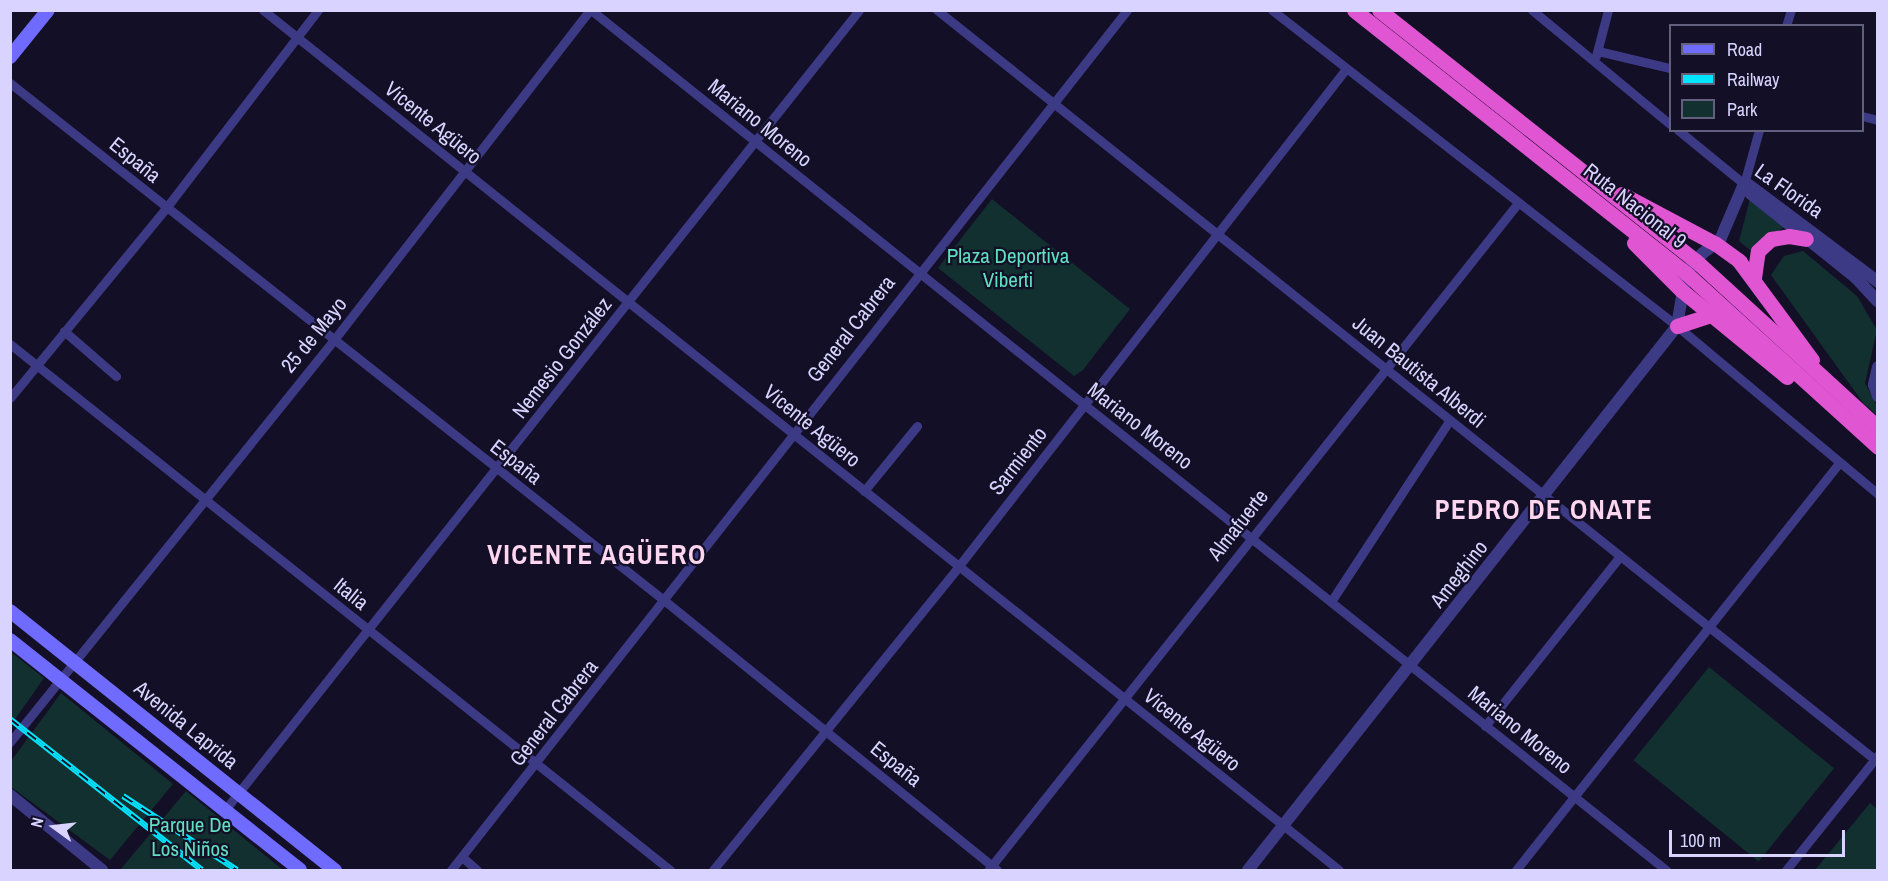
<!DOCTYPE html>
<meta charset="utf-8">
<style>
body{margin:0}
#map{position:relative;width:1888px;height:881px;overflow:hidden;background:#130f26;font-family:"Archivo Narrow",sans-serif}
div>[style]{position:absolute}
.green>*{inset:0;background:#12302f;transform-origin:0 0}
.minor>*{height:9px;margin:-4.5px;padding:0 4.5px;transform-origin:4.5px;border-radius:4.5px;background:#3d3a85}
.tertiary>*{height:12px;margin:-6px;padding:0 6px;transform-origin:6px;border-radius:6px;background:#3d3a85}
.secondary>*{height:14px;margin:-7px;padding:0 7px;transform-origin:7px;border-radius:7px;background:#6f6bff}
.trunk>*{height:15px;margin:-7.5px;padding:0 7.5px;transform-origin:7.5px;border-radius:7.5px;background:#e055d1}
.rail>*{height:6px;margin-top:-3px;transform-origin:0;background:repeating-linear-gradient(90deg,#130f26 0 11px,#00e5ff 0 22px);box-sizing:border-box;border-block:2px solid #00e5ff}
span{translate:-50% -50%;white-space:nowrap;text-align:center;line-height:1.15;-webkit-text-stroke:4.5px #130f26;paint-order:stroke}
.street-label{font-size:21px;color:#d9d4ff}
.park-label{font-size:21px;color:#5fe0c0}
.district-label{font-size:27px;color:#ffd6f0;font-weight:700;letter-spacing:1.5px}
.frame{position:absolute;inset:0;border:12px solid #d9d4ff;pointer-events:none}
.legend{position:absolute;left:1669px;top:24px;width:195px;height:108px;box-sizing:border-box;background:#130f26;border:2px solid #625e7d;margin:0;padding:8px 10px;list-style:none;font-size:18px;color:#d9d4ff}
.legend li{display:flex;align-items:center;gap:12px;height:30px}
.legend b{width:30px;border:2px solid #625e7d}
.north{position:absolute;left:24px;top:797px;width:60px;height:60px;-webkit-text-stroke:4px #130f26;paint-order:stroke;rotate:285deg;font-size:16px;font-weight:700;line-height:24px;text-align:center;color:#d9d4ff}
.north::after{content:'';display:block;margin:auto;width:21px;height:27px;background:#d9d4ff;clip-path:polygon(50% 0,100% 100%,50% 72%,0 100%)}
.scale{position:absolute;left:1669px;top:830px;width:176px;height:27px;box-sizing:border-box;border:3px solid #d9d4ff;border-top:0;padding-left:8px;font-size:18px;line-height:21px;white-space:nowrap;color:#d9d4ff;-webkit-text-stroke:4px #130f26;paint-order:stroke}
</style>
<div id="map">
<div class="green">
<i style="clip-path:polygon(992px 199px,1130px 309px,1083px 370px,1074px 376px,938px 268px)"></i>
<i style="clip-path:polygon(1750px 199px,1786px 226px,1750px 250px,1739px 241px)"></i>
<i style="clip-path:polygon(1803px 251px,1857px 296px,1877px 330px,1865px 383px,1877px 406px,1877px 415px,1864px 404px,1771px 275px,1784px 256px)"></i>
<i style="clip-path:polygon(11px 652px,44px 678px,11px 725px)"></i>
<i style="left:1709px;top:667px;width:161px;height:120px;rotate:39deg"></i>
<i style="clip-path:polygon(61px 693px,173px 784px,110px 860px,11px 787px,11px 761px)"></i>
<i style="clip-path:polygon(186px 791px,283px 870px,120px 870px)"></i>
<i style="clip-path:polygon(1870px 803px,1877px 809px,1877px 870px,1815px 870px)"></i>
</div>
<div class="minor">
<i style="left:263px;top:10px;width:1377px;rotate:38.63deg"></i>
<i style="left:591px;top:10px;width:1377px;rotate:38.66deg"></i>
<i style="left:937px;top:10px;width:1205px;rotate:38.63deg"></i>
<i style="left:1272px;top:10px;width:514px;rotate:37.96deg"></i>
<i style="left:1677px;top:326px;width:262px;rotate:39.9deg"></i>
<i style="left:1532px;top:10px;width:179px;rotate:39.6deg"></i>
<i style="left:1786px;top:26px;width:17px;rotate:-73deg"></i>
<i style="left:1598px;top:51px;width:74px;rotate:13.3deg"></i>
<i style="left:1596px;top:56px;width:48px;rotate:-75.4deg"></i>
<i style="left:10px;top:83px;width:835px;rotate:38.34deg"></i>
<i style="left:665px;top:601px;width:427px;rotate:39deg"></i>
<i style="left:1862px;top:116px;width:16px;rotate:14deg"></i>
<i style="left:1678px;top:130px;width:85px;rotate:39.3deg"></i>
<i style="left:1744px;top:184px;width:56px;rotate:-74.5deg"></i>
<i style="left:64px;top:331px;width:69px;rotate:40.9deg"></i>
<i style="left:10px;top:344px;width:844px;rotate:38.55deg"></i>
<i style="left:10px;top:398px;width:246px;rotate:-50.6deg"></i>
<i style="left:166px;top:208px;width:250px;rotate:-52.5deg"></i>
<i style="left:864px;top:491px;width:84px;rotate:-50.8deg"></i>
<i style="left:1332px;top:600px;width:215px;rotate:-56.8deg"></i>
<i style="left:1485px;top:726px;width:217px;rotate:-51.5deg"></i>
<i style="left:10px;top:742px;width:515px;rotate:-51.15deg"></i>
<i style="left:333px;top:341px;width:419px;rotate:-52.2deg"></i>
<i style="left:224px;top:811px;width:1022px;rotate:-51.59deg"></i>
<i style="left:462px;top:857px;width:20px;rotate:41deg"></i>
<i style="left:989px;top:869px;width:851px;rotate:-51.54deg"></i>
<i style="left:451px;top:870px;width:1094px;rotate:-51.83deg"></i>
<i style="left:713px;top:870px;width:390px;rotate:-51deg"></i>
<i style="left:958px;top:567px;width:630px;rotate:-52.09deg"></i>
<i style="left:1516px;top:870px;width:520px;rotate:-51.56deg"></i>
<i style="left:1786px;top:870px;width:147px;rotate:-51.3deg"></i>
</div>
<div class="tertiary">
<i style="left:1744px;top:184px;width:12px;rotate:55deg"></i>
<i style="left:1751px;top:194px;width:133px;rotate:38.6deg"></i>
<i style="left:1855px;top:277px;width:33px;rotate:47deg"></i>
<i style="left:1749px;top:185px;width:161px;rotate:36.9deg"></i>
<i style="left:1878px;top:367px;width:18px;rotate:103deg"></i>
<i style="left:1874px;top:385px;width:12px;rotate:70deg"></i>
<i style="left:10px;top:795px;width:119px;rotate:39.2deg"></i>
<i style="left:1248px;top:870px;width:693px;rotate:-51.74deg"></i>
<i style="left:1677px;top:326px;width:54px;rotate:-80.4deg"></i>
<i style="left:1686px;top:273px;width:26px;rotate:-50deg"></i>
<i style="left:1703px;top:253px;width:21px;rotate:-37deg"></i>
<i style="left:1720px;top:240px;width:61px;rotate:-66.8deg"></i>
</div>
<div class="secondary">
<i style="left:10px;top:57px;width:60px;rotate:-51deg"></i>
<i style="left:10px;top:611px;width:416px;rotate:38.6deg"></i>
<i style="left:10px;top:640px;width:370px;rotate:38.4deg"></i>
</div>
<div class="trunk">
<i style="left:1354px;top:10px;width:424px;rotate:38.4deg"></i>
<i style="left:1686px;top:273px;width:259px;rotate:42.2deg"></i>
<i style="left:1379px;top:10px;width:404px;rotate:38.4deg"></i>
<i style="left:1696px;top:261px;width:247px;rotate:42.5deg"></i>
<i style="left:1622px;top:194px;width:106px;rotate:28deg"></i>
<i style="left:1716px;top:244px;width:29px;rotate:36deg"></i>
<i style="left:1739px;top:261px;width:123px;rotate:53.6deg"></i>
<i style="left:1634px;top:243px;width:66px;rotate:45deg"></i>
<i style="left:1681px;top:290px;width:137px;rotate:39.4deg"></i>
<i style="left:1754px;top:278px;width:27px;rotate:-82deg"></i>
<i style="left:1758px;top:251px;width:18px;rotate:-43deg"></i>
<i style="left:1771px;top:239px;width:18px;rotate:-9deg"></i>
<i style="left:1789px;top:236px;width:17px;rotate:10deg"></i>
<i style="left:1677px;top:326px;width:36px;rotate:-18deg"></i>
</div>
<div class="rail">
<i style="left:10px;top:719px;width:244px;rotate:38.2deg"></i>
<i style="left:123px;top:796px;width:136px;rotate:33deg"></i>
</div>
<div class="street-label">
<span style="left:433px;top:123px;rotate:39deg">Vicente Agüero</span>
<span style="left:760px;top:123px;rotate:39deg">Mariano Moreno</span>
<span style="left:135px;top:160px;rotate:39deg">España</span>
<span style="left:1789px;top:191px;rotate:35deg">La Florida</span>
<span style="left:1635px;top:206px;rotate:38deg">Ruta Nacional 9</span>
<span style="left:851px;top:329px;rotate:-52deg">General Cabrera</span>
<span style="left:314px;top:335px;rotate:-51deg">25 de Mayo</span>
<span style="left:562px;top:358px;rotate:-52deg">Nemesio González</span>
<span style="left:1419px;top:372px;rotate:39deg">Juan Bautista Alberdi</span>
<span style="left:812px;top:426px;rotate:39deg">Vicente Agüero</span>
<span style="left:1140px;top:426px;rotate:38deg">Mariano Moreno</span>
<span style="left:1018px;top:461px;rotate:-52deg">Sarmiento</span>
<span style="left:516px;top:462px;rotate:38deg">España</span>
<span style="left:1238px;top:525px;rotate:-52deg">Almafuerte</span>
<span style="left:1459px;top:574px;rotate:-52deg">Ameghino</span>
<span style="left:351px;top:594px;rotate:39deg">Italia</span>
<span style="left:554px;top:713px;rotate:-52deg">General Cabrera</span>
<span style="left:186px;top:725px;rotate:39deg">Avenida Laprida</span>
<span style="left:1192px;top:730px;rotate:39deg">Vicente Agüero</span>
<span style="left:1520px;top:730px;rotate:39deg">Mariano Moreno</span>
<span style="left:896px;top:764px;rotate:39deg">España</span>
</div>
<div class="park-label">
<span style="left:1008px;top:268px">Plaza Deportiva<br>Viberti</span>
<span style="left:190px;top:837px">Parque De<br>Los Niños</span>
</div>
<div class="district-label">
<span style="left:1544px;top:510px">PEDRO DE ONATE</span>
<span style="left:597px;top:555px">VICENTE AGÜERO</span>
</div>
<div class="frame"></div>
<ul class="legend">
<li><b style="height:8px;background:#6f6bff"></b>Road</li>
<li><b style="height:8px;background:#00e5ff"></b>Railway</li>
<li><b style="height:16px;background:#12302f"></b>Park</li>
</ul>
<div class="north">N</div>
<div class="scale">100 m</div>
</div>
